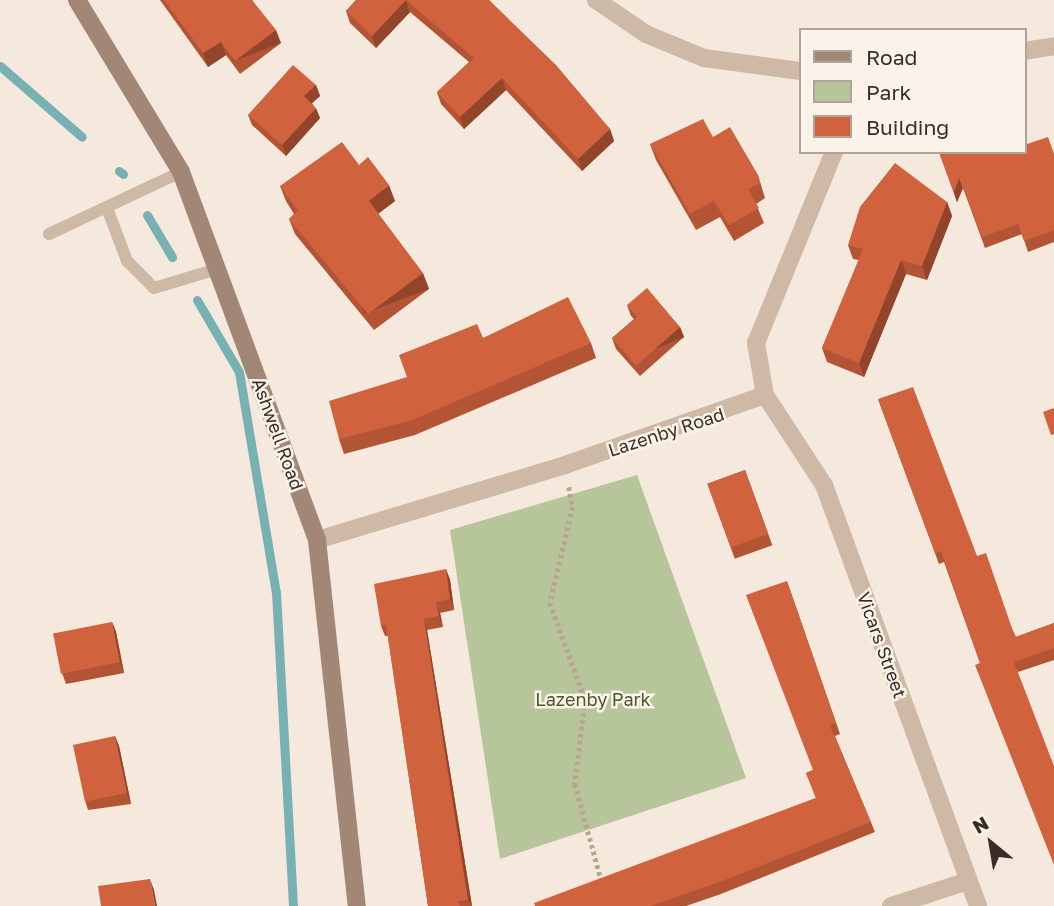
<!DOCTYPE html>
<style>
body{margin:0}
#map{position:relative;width:1054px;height:906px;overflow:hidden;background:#f4e9dc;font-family:"Golos Text",sans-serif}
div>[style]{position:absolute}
.green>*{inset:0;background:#b6c59a}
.stream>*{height:9px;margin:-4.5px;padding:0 4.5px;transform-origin:4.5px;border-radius:4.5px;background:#78b1b4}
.path>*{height:4.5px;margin-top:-2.25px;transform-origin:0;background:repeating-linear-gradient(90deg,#baa390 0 3.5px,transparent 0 7px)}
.lane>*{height:12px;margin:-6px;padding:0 6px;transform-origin:6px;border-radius:6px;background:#ceb9a6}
.street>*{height:18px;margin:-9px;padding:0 9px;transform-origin:9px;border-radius:9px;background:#ceb9a6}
.secondary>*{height:18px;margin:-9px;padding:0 9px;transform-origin:9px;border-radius:9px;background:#a28777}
.wall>*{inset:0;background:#b35435;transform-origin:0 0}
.shaded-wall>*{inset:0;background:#92452b;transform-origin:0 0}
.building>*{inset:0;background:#d0623e;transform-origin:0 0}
span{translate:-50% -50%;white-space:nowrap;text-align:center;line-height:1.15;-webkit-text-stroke:5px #fbf3e9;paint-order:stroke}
.street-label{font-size:18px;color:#392d28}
.park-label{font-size:18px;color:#485a29}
.legend{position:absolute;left:799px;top:28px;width:228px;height:126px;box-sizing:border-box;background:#fbf3e9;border:2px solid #ada49c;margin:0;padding:9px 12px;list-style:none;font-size:21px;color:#392d28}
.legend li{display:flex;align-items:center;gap:14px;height:35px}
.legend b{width:35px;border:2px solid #ada49c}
.north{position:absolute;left:956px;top:808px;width:70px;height:70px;-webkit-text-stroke:5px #fbf3e9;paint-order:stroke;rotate:330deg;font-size:19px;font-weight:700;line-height:28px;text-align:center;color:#392d28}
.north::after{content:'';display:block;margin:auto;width:24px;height:32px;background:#392d28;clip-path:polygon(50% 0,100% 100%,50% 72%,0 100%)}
</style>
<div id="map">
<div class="green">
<i style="clip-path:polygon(637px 475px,746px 778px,500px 859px,450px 530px)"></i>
</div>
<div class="stream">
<i style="left:0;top:66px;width:108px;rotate:40.9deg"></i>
<i style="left:119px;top:171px;width:5px;rotate:37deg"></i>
<i style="left:147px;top:215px;width:49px;rotate:59.2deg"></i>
<i style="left:197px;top:300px;width:83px;rotate:59.7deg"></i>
<i style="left:239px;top:372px;width:223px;rotate:80.5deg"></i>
<i style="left:276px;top:592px;width:314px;rotate:86.9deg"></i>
</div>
<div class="path">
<i style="left:569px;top:487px;width:20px;rotate:79deg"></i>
<i style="left:573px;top:507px;width:99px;rotate:103.5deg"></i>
<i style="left:550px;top:603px;width:102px;rotate:70deg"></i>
<i style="left:585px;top:699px;width:86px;rotate:96.7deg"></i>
<i style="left:575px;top:784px;width:103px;rotate:74.7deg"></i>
</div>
<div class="lane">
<i style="left:107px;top:208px;width:57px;rotate:69.3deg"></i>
<i style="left:127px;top:261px;width:38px;rotate:45deg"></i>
<i style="left:154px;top:288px;width:66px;rotate:-16.8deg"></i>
<i style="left:49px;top:234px;width:146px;rotate:-25.2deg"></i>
</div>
<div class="street">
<i style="left:596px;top:0;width:60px;rotate:34.2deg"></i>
<i style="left:646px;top:34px;width:63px;rotate:22.5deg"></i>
<i style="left:704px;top:58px;width:97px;rotate:7.7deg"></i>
<i style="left:1024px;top:51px;width:30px;rotate:-9deg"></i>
<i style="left:765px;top:395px;width:108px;rotate:56.8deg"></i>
<i style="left:824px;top:485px;width:448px;rotate:69.9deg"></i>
<i style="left:317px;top:540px;width:259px;rotate:-16.8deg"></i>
<i style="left:565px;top:465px;width:212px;rotate:-19.3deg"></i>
<i style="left:765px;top:395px;width:53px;rotate:-99.8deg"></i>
<i style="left:756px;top:343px;width:206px;rotate:-67.8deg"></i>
<i style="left:891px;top:906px;width:81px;rotate:-18deg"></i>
</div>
<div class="secondary">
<i style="left:77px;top:0;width:201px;rotate:58.8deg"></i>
<i style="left:181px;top:172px;width:392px;rotate:69.7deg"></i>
<i style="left:317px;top:540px;width:368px;rotate:83.8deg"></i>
</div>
<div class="wall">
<i style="clip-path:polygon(160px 0,252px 0,281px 43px,240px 74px,226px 55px,208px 67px)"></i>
<i style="clip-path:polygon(356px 0,489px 0,610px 129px,614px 141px,582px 171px,506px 90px,464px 129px,441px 104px,437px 92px,469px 62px,410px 12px,376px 48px,350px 23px,346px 11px)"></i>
<i style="clip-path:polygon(316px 85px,320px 96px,312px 103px,320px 118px,286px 156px,252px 125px,248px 115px)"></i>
<i style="clip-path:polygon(713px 137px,758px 175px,765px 198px,756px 204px,764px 223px,734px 241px,720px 217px,696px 230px,656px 160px,650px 144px)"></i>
<i style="clip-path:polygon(939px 152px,1054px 154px,1054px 242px,1028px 252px,1022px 234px,985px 248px,963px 188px,957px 202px)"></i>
<i style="clip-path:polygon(359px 165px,395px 201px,378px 214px,429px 289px,374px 330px,295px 234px,289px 219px,294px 214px,286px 201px,280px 186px)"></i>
<i style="clip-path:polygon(947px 202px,952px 216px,927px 280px,906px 274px,864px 377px,827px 362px,822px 348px,859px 260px,853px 259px,848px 245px)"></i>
<i style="clip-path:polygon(627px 305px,680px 327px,684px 337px,640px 376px,616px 349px,612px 338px,634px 319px,631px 316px)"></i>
<i style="clip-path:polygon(483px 338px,591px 343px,596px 358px,415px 435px,344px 454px,339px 439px)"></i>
<i style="clip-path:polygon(878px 399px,977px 556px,1016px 637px,1054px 623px,1054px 660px,1018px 672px,980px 663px,944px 562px,939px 564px)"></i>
<i style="left:745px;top:470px;width:80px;height:40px;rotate:70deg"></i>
<i style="clip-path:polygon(446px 569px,450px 580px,454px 610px,440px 613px,443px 627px,427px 630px,472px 906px,428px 906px,388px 636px,385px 636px,381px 626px)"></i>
<i style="clip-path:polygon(787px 581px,840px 734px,835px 736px,875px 832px,721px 894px,686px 906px,535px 906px,816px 798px,806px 773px,813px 770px)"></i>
<i style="clip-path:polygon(112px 622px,116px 632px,124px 673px,66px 684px,62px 673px)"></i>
<i style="clip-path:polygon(115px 736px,119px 746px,131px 804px,88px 810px,85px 800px)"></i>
</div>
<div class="shaded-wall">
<i style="clip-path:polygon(406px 0,410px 12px,376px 48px,372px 36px)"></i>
<i style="left:276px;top:30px;width:14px;height:51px;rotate:69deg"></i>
<i style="clip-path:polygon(221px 42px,226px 55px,208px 67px,203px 53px)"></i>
<i style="clip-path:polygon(502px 78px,506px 90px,464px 129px,460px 117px)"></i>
<i style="clip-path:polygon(316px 85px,320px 96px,308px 107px,304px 96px)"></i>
<i style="clip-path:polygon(316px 108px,320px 118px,286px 156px,282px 145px)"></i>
<i style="clip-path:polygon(610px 129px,614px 141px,582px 171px,578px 159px)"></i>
<i style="clip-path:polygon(959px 178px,963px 188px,957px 202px,954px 192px)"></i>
<i style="clip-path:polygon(389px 185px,395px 201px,375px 216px,369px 201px)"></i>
<i style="clip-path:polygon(947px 202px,952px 216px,927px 280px,922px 266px)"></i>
<i style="clip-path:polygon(901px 260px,906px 274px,864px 377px,859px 363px)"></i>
<i style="left:423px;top:273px;width:17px;height:69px;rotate:69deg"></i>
<i style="left:680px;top:327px;width:11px;height:59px;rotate:68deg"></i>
<i style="clip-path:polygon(446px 569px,450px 580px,454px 610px,450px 599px)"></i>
<i style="clip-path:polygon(436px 602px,440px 613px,443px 627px,439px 616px)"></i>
<i style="clip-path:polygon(424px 619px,427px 630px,472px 906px,468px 900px)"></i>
<i style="clip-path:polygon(112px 622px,116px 632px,124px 673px,120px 662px)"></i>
<i style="clip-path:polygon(115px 736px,119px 746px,131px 804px,127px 793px)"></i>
<i style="clip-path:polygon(150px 879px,154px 890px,157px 906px,155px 906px)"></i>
</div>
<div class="building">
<i style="clip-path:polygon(164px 0,252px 0,276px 30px,235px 61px,221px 42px,203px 53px)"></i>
<i style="clip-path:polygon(356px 0,406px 0,372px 36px,346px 11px)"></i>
<i style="clip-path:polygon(406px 0,489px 0,556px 65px,610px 129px,578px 159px,502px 78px,460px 117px,437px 92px,474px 58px)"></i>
<i style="clip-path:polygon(293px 65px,316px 85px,304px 96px,316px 108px,282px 145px,248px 115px)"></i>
<i style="clip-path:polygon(703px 119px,713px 137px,730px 127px,758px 175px,760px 183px,748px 189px,759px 208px,729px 225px,714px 201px,690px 214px,650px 144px)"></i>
<i style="clip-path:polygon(1048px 137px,1054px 154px,1054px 230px,1024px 241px,1018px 224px,982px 237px,959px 178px,954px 192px,939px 152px,1024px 152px,1024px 145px)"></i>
<i style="clip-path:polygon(342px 142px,359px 165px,368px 157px,389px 185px,369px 201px,423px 273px,368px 314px,289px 219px,298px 211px,280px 186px)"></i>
<i style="clip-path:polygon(895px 163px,947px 202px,922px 266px,901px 260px,859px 363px,822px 348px,863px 249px,848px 245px,860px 207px)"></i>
<i style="clip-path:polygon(647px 288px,680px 327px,636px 366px,612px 338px,637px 317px,627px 305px)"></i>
<i style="clip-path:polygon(568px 297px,591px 343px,410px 421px,339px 439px,329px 401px,407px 377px,399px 355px,477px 324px,483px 338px)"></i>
<i style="clip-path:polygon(913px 387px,977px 556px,986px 553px,1015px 637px,1054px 623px,1054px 648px,1014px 662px,1054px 766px,1054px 865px,975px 665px,980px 663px,941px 551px,935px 553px,878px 399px)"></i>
<i style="clip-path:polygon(1054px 408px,1054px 434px,1051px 435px,1043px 412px)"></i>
<i style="left:745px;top:470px;width:68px;height:40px;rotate:70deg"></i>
<i style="clip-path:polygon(446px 569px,450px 599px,436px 602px,439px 616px,424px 619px,468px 900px,458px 901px,460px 906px,428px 906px,386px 625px,381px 626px,374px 584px)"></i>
<i style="clip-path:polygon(787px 581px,836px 723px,830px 726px,871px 822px,717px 883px,650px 906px,535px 906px,534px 903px,816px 798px,806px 773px,813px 770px,746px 595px)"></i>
<i style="left:112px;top:622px;width:41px;height:60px;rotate:79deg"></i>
<i style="left:115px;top:736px;width:58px;height:43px;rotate:78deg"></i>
<i style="clip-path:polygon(150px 879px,155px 906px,101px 906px,98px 886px)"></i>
</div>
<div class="street-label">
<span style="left:666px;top:432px;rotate:-18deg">Lazenby Road</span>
<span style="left:278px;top:434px;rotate:70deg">Ashwell Road</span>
<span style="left:882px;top:645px;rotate:70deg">Vicars Street</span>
</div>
<div class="park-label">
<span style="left:593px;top:699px">Lazenby Park</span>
</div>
<ul class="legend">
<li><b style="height:9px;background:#a28777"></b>Road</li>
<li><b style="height:19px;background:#b6c59a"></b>Park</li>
<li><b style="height:19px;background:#d0623e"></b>Building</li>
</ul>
<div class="north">N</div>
</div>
